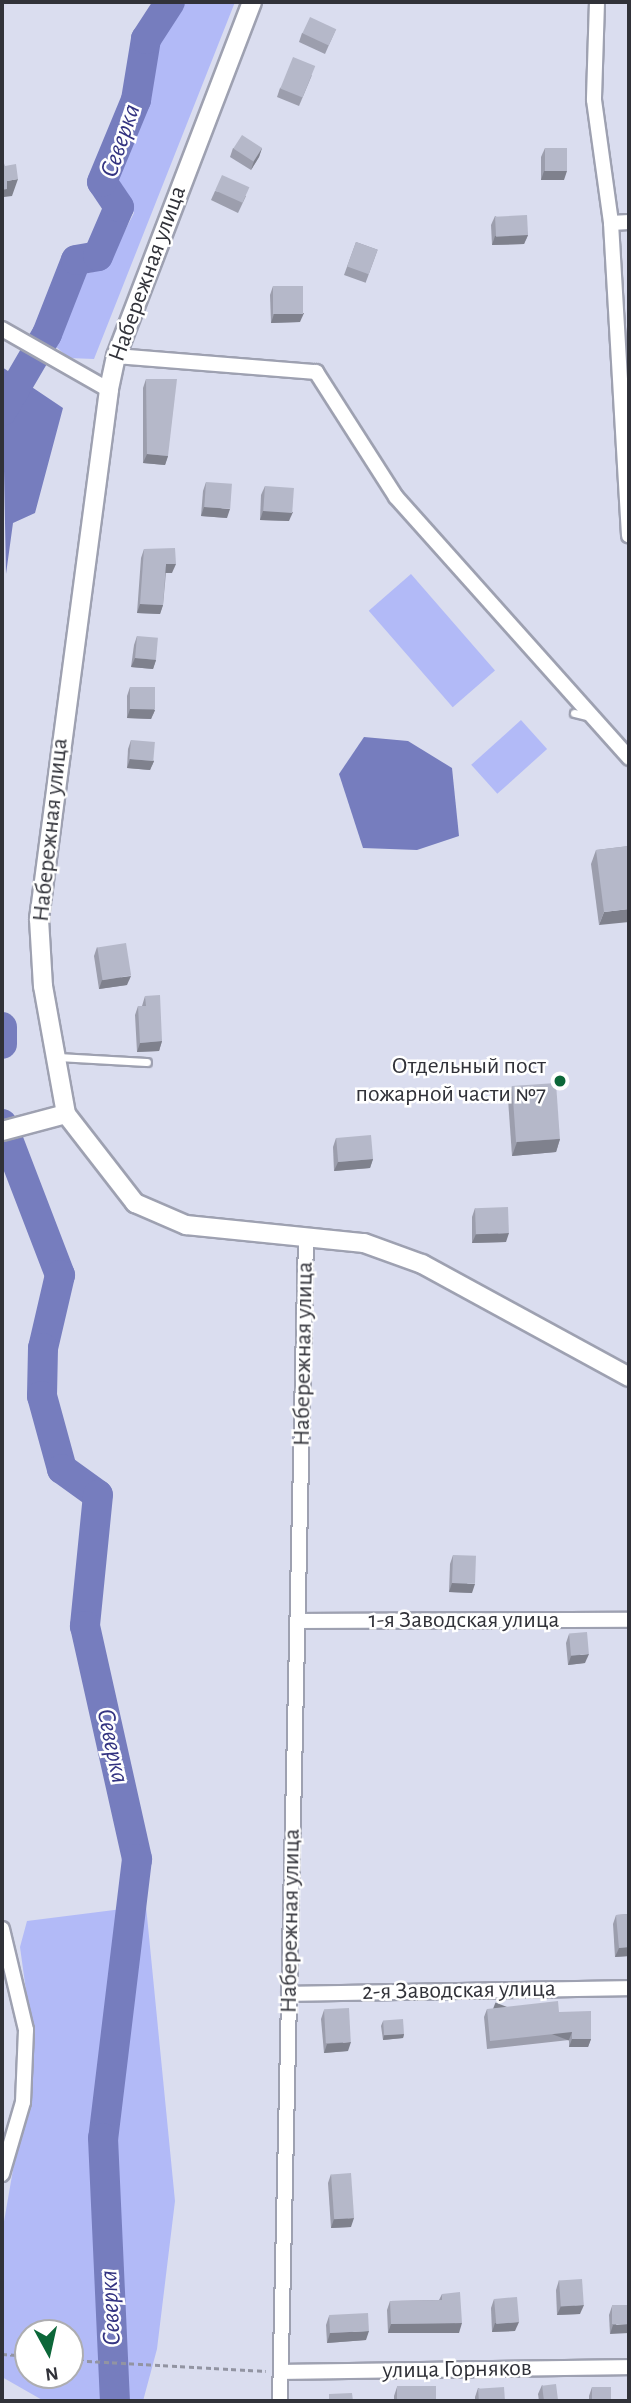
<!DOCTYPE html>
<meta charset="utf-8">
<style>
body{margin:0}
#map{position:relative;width:631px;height:2403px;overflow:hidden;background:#daddef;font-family:"Alegreya Sans",sans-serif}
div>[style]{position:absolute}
.green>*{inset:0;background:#b2baf7;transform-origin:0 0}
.water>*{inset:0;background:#767dbe}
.river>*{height:30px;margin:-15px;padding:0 15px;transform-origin:15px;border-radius:15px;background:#767dbe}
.path>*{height:2.5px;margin-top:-1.25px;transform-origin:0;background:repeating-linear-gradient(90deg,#9294a2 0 5px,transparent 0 8.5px)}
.roads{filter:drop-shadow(2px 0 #9ea1b1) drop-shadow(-2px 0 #9ea1b1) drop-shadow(0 2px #9ea1b1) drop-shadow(0 -2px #9ea1b1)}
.service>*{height:7px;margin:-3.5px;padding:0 3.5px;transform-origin:3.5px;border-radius:3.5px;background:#fff}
.minor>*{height:14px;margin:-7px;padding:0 7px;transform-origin:7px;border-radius:7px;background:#fff}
.tertiary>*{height:18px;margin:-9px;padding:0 9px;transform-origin:9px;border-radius:9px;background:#fff}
.wall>*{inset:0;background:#9c9ead;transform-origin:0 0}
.shaded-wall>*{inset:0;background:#7f818d;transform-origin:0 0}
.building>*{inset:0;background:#b5b8c9;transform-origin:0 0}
.dots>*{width:19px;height:19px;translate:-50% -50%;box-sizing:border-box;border:4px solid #fff;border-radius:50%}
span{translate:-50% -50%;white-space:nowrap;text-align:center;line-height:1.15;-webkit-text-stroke:5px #fff;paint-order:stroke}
.street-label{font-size:24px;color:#313239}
.poi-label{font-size:24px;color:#313239}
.right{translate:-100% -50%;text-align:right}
.water-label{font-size:26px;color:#333381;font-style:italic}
.frame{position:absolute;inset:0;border:4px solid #313239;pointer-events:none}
.north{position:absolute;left:14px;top:2319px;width:70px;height:70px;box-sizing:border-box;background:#fff;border:2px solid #adadb0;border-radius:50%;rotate:172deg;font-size:19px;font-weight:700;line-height:28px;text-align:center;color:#313239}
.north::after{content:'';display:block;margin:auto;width:24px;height:32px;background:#0c6739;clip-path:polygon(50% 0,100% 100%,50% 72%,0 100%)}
</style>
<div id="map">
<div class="green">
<i style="clip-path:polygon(179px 2px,235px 2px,94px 359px,69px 358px,55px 346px,84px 274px,105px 269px,134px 213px,112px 180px,146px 107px,159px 39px)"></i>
<i style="left:411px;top:574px;width:128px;height:56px;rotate:49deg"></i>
<i style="left:521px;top:720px;width:39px;height:67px;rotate:48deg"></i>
<i style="clip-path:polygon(evenodd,146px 1906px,175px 2201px,157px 2349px,143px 2401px,44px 2401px,2px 2377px,2px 2233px,34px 2049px,20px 1947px,27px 1921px,146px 1906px,28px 2333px,70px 2333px,70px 2375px,28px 2375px,28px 2333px)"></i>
</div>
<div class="water">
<i style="clip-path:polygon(2px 367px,63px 408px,35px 513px,13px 523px,6px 574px)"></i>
<i style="clip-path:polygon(364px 737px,408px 741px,452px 768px,459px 836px,417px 850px,363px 848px,339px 774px)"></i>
</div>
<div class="river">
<i style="left:2px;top:411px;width:89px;rotate:-59.7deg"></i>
<i style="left:47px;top:334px;width:79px;rotate:-68.6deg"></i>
<i style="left:76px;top:260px;width:22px;rotate:-10deg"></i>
<i style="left:98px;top:256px;width:53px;rotate:-66.8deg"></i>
<i style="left:119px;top:207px;width:30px;rotate:-124deg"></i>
<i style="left:102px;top:182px;width:89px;rotate:-67.5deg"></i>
<i style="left:136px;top:100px;width:62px;rotate:-80.7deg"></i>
<i style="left:146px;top:39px;width:44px;rotate:-57deg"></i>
<i style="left:2px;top:1027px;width:17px;rotate:90deg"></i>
<i style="left:2px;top:1124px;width:162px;rotate:69deg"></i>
<i style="left:60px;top:1275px;width:75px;rotate:103.1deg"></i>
<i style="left:43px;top:1348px;width:48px;rotate:91.2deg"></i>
<i style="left:42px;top:1396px;width:76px;rotate:74.7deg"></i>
<i style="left:62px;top:1469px;width:44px;rotate:35.8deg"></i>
<i style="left:98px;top:1495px;width:132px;rotate:95.7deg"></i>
<i style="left:85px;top:1626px;width:239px;rotate:77.4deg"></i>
<i style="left:137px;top:1859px;width:281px;rotate:96.9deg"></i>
<i style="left:103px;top:2138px;width:263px;rotate:87.4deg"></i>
</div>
<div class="path">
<i style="left:2px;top:2354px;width:26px;rotate:4deg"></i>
<i style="left:70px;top:2360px;width:196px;rotate:3.2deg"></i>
</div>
<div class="roads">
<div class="service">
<i style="left:574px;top:713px;width:16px;rotate:14deg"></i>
<i style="left:57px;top:1057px;width:90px;rotate:3.2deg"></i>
</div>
<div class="minor">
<i style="left:597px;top:2px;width:98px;rotate:91.8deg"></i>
<i style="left:594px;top:100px;width:124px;rotate:82.1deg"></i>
<i style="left:611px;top:223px;width:313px;rotate:86.7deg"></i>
<i style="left:611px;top:223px;width:18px;rotate:-3deg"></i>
<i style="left:2px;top:329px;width:123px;rotate:29.7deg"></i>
<i style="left:116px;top:356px;width:201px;rotate:4.6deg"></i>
<i style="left:316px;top:372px;width:148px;rotate:57.4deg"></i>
<i style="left:396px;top:497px;width:350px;rotate:48.2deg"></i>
<i style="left:299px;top:1621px;width:330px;rotate:-0.2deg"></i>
<i style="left:2px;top:1929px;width:104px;rotate:76.6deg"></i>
<i style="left:26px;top:2030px;width:72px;rotate:92.4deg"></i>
<i style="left:23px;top:2102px;width:75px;rotate:106.3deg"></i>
<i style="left:289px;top:1994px;width:340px;rotate:-1deg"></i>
<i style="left:284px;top:2372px;width:345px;rotate:-0.8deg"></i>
<i style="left:280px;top:2401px;width:1164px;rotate:-88.72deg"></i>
</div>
<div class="tertiary">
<i style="left:252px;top:2px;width:379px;rotate:111deg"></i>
<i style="left:116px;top:356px;width:35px;rotate:102deg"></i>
<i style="left:109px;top:390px;width:534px;rotate:97.54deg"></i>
<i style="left:39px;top:919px;width:67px;rotate:86.6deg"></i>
<i style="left:43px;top:986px;width:130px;rotate:79.8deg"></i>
<i style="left:66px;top:1114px;width:113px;rotate:52.2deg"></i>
<i style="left:135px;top:1203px;width:56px;rotate:23.3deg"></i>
<i style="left:186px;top:1225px;width:179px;rotate:5.8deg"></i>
<i style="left:364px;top:1243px;width:62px;rotate:19.9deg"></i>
<i style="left:422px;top:1264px;width:236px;rotate:28.6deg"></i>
<i style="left:2px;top:1131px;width:66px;rotate:-14.9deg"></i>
</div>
</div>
<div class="wall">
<i style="clip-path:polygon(336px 29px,325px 54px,299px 42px,302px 33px)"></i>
<i style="clip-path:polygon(312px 75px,299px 106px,277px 97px,280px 88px)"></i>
<i style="clip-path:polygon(233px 148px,262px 148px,259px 157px,251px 170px,230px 157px)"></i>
<i style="clip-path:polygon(545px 148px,564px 180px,541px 180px,541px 157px)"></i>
<i style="clip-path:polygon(215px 191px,246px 196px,238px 213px,211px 200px)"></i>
<i style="clip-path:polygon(495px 216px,528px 235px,524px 244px,492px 245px,491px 225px)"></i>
<i style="left:356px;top:242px;width:23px;height:35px;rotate:20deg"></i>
<i style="clip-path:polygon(273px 286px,300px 322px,271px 323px,270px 295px)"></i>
<i style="clip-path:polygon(146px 379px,168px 456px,165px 465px,143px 463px,143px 388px)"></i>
<i style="clip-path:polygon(206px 482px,227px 518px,201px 516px,203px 491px)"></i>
<i style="clip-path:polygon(265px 486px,289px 521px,260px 520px,261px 495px)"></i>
<i style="clip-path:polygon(144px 549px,172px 573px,166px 573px,163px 605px,160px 614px,137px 613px,141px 558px)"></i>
<i style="clip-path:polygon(137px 636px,156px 660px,153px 669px,131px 667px,134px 645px)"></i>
<i style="clip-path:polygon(130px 687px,155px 710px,151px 719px,127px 718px,127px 696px)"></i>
<i style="clip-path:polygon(131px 740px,154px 761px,150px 770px,127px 768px,128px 749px)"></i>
<i style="clip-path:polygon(629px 846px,599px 925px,591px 864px,596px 850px)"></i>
<i style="clip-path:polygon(97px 947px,127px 985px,99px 989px,94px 956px)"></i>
<i style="clip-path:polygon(145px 996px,162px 1041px,159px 1051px,137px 1052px,135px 1015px,138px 1006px,142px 1006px)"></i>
<i style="clip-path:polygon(512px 1086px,560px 1139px,556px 1152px,512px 1156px,508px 1099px)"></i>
<i style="clip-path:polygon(336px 1138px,373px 1159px,370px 1168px,334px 1171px,333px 1147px)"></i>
<i style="clip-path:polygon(475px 1208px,506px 1242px,472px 1243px,472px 1217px)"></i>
<i style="clip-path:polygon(453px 1555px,472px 1593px,449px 1592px,450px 1564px)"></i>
<i style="clip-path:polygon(569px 1634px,585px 1663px,568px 1665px,566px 1643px)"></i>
<i style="clip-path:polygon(629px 1914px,629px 1956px,615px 1957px,613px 1924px,616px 1915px)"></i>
<i style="clip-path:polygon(487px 2009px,559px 2012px,591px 2039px,588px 2047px,569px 2047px,569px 2040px,487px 2049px,484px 2017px)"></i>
<i style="clip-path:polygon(324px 2010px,348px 2051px,324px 2053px,321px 2019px)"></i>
<i style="clip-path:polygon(383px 2021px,404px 2034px,403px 2038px,383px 2040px,381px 2026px)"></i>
<i style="clip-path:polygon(331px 2174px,351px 2227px,331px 2228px,328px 2183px)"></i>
<i style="clip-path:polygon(559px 2280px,580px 2314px,557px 2315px,556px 2290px)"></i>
<i style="clip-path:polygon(442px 2294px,459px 2333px,388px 2333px,387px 2310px,390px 2301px,439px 2300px)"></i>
<i style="clip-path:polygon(494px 2299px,515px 2331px,492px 2332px,491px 2308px)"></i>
<i style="clip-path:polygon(629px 2305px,610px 2334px,609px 2315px,612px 2306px)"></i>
<i style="clip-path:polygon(329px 2316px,366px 2340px,327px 2343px,326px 2325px)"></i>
<i style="clip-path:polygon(542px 2385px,558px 2401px,539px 2401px,538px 2394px)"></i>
<i style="clip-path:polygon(397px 2387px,436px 2401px,394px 2401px,394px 2396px)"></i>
<i style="clip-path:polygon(592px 2387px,611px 2401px,589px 2401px,589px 2396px)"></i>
<i style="clip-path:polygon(478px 2388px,505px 2401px,475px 2401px,475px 2397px)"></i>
</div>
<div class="shaded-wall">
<i style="clip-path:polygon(262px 148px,259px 157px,251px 170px,254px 161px)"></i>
<i style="clip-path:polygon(544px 171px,567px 171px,564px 180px,541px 180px)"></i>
<i style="clip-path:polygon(18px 179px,12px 196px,4px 197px,2px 204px,2px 190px,7px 181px)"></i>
<i style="clip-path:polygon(528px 235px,524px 244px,492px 245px,495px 236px)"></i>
<i style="clip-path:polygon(304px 313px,300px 322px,271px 323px,274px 314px)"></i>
<i style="clip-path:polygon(147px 454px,168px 456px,165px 465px,143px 463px)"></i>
<i style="clip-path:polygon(204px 507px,230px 509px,227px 518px,201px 516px)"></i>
<i style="clip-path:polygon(263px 511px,293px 512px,289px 521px,260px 520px)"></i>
<i style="clip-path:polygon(166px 564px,176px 564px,172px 573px,163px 573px)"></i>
<i style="clip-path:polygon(140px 604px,163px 605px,160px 614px,137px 613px)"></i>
<i style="clip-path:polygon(135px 658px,156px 660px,153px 669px,131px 667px)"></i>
<i style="clip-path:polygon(130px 709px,155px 710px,151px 719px,127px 718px)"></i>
<i style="clip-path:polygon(130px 759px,154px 761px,150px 770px,127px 768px)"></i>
<i style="clip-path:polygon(629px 909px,629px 922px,599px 925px,604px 912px)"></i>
<i style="clip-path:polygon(131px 976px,127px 985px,99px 989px,102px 980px)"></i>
<i style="clip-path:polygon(162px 1041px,159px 1051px,137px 1052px,140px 1043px)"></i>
<i style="clip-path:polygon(560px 1139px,556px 1152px,512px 1156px,517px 1142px)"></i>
<i style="clip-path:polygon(373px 1159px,370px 1168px,334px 1171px,338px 1162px)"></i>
<i style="clip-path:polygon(509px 1233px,506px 1242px,472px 1243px,476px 1234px)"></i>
<i style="clip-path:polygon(452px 1583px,475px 1584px,472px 1593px,449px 1592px)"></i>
<i style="clip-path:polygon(589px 1654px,585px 1663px,568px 1665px,571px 1656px)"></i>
<i style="clip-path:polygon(629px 1947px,629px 1956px,615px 1957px,619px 1948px)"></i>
<i style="left:572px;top:2032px;width:9px;height:82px;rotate:111deg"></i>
<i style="clip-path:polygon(404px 2034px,403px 2038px,383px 2040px,384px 2035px)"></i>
<i style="clip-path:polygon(572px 2039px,591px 2039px,588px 2047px,569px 2047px)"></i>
<i style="clip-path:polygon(351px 2042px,348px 2051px,324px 2053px,327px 2044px)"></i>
<i style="clip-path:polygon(354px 2218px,351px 2227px,331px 2228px,334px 2219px)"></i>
<i style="clip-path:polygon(584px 2305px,580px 2314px,557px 2315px,561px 2306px)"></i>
<i style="clip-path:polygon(519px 2322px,515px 2331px,492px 2332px,495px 2323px)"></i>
<i style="clip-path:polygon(462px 2323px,459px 2333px,388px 2333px,391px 2324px)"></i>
<i style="clip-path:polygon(629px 2324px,629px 2333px,610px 2334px,613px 2325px)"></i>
<i style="clip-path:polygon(369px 2331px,366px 2340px,327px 2343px,330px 2333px)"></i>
</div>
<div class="building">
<i style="left:310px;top:17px;width:29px;height:18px;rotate:25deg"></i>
<i style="left:293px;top:57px;width:24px;height:34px;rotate:22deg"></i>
<i style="left:242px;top:135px;width:24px;height:16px;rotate:33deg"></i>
<i style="left:545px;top:148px;width:22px;height:23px"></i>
<i style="clip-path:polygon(2px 158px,5px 166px,16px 164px,18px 179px,7px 181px,7px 189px,2px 190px)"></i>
<i style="left:222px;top:175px;width:30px;height:17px;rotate:24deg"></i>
<i style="left:527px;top:215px;width:20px;height:32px;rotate:87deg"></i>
<i style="left:356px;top:242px;width:23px;height:26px;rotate:20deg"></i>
<i style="left:273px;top:286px;width:30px;height:28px"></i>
<i style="clip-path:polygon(146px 379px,177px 379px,168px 456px,147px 454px)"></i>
<i style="left:206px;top:482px;width:26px;height:25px;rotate:4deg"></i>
<i style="left:265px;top:486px;width:29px;height:25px;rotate:4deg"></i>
<i style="clip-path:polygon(175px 548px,176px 564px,166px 564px,163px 605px,140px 604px,144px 549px)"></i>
<i style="left:137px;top:636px;width:21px;height:22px;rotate:5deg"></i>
<i style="left:130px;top:687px;width:25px;height:22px"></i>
<i style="left:131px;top:740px;width:24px;height:19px;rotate:5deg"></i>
<i style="clip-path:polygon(629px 846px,629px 909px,604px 912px,596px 850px)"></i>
<i style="left:126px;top:943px;width:33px;height:29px;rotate:81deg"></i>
<i style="clip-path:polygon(160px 995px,162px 1041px,140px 1043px,138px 1006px,146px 1006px,145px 996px)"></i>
<i style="left:556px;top:1083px;width:56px;height:44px;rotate:86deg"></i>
<i style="left:371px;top:1135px;width:24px;height:35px;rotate:85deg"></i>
<i style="left:508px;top:1207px;width:26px;height:33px;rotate:88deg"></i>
<i style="left:453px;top:1555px;width:23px;height:28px;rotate:2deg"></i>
<i style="left:587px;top:1632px;width:22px;height:18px;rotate:85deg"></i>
<i style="clip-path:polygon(629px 1914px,629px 1947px,619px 1948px,616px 1915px)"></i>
<i style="clip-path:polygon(558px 2001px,559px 2012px,591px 2011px,591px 2039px,572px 2039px,572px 2032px,490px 2041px,487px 2009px)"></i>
<i style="left:349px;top:2008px;width:34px;height:25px;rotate:87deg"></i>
<i style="left:403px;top:2019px;width:15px;height:20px;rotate:86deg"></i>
<i style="left:351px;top:2173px;width:45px;height:20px;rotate:86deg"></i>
<i style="left:582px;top:2279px;width:26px;height:23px;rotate:86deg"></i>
<i style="clip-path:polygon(460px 2292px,462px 2323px,391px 2324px,390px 2301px,442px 2300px,442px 2294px)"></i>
<i style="left:517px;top:2297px;width:25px;height:23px;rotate:85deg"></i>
<i style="left:629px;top:2305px;width:19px;height:17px;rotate:90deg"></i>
<i style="left:368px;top:2313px;width:18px;height:39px;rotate:87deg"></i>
<i style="left:556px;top:2384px;width:17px;height:14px;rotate:83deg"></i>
<i style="left:436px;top:2386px;width:15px;height:39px;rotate:90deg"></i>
<i style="left:504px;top:2387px;width:14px;height:26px;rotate:86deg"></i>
<i style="left:592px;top:2387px;width:19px;height:14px"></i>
<i style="clip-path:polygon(352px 2393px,353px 2401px,329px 2401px,329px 2394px)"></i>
</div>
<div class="dots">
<i style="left:560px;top:1081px;background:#0c6739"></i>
</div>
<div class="street-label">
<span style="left:148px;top:274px;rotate:-70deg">Набережная улица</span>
<span style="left:51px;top:830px;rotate:-84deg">Набережная улица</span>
<span style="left:304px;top:1354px;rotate:-89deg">Набережная улица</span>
<span style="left:464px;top:1621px">1-я Заводская улица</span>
<span style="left:291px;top:1921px;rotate:-89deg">Набережная улица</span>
<span style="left:459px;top:1991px;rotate:-1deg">2-я Заводская улица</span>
<span style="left:457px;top:2370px;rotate:-1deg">улица Горняков</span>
</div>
<div class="poi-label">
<span class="right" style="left:546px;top:1081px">Отдельный пост<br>пожарной части №7</span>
</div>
<div class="water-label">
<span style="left:121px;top:141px;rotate:-71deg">Северка</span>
<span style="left:112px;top:1746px;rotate:78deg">Северка</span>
<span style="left:111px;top:2308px;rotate:-93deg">Северка</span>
</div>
<div class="frame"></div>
<div class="north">N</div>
</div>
